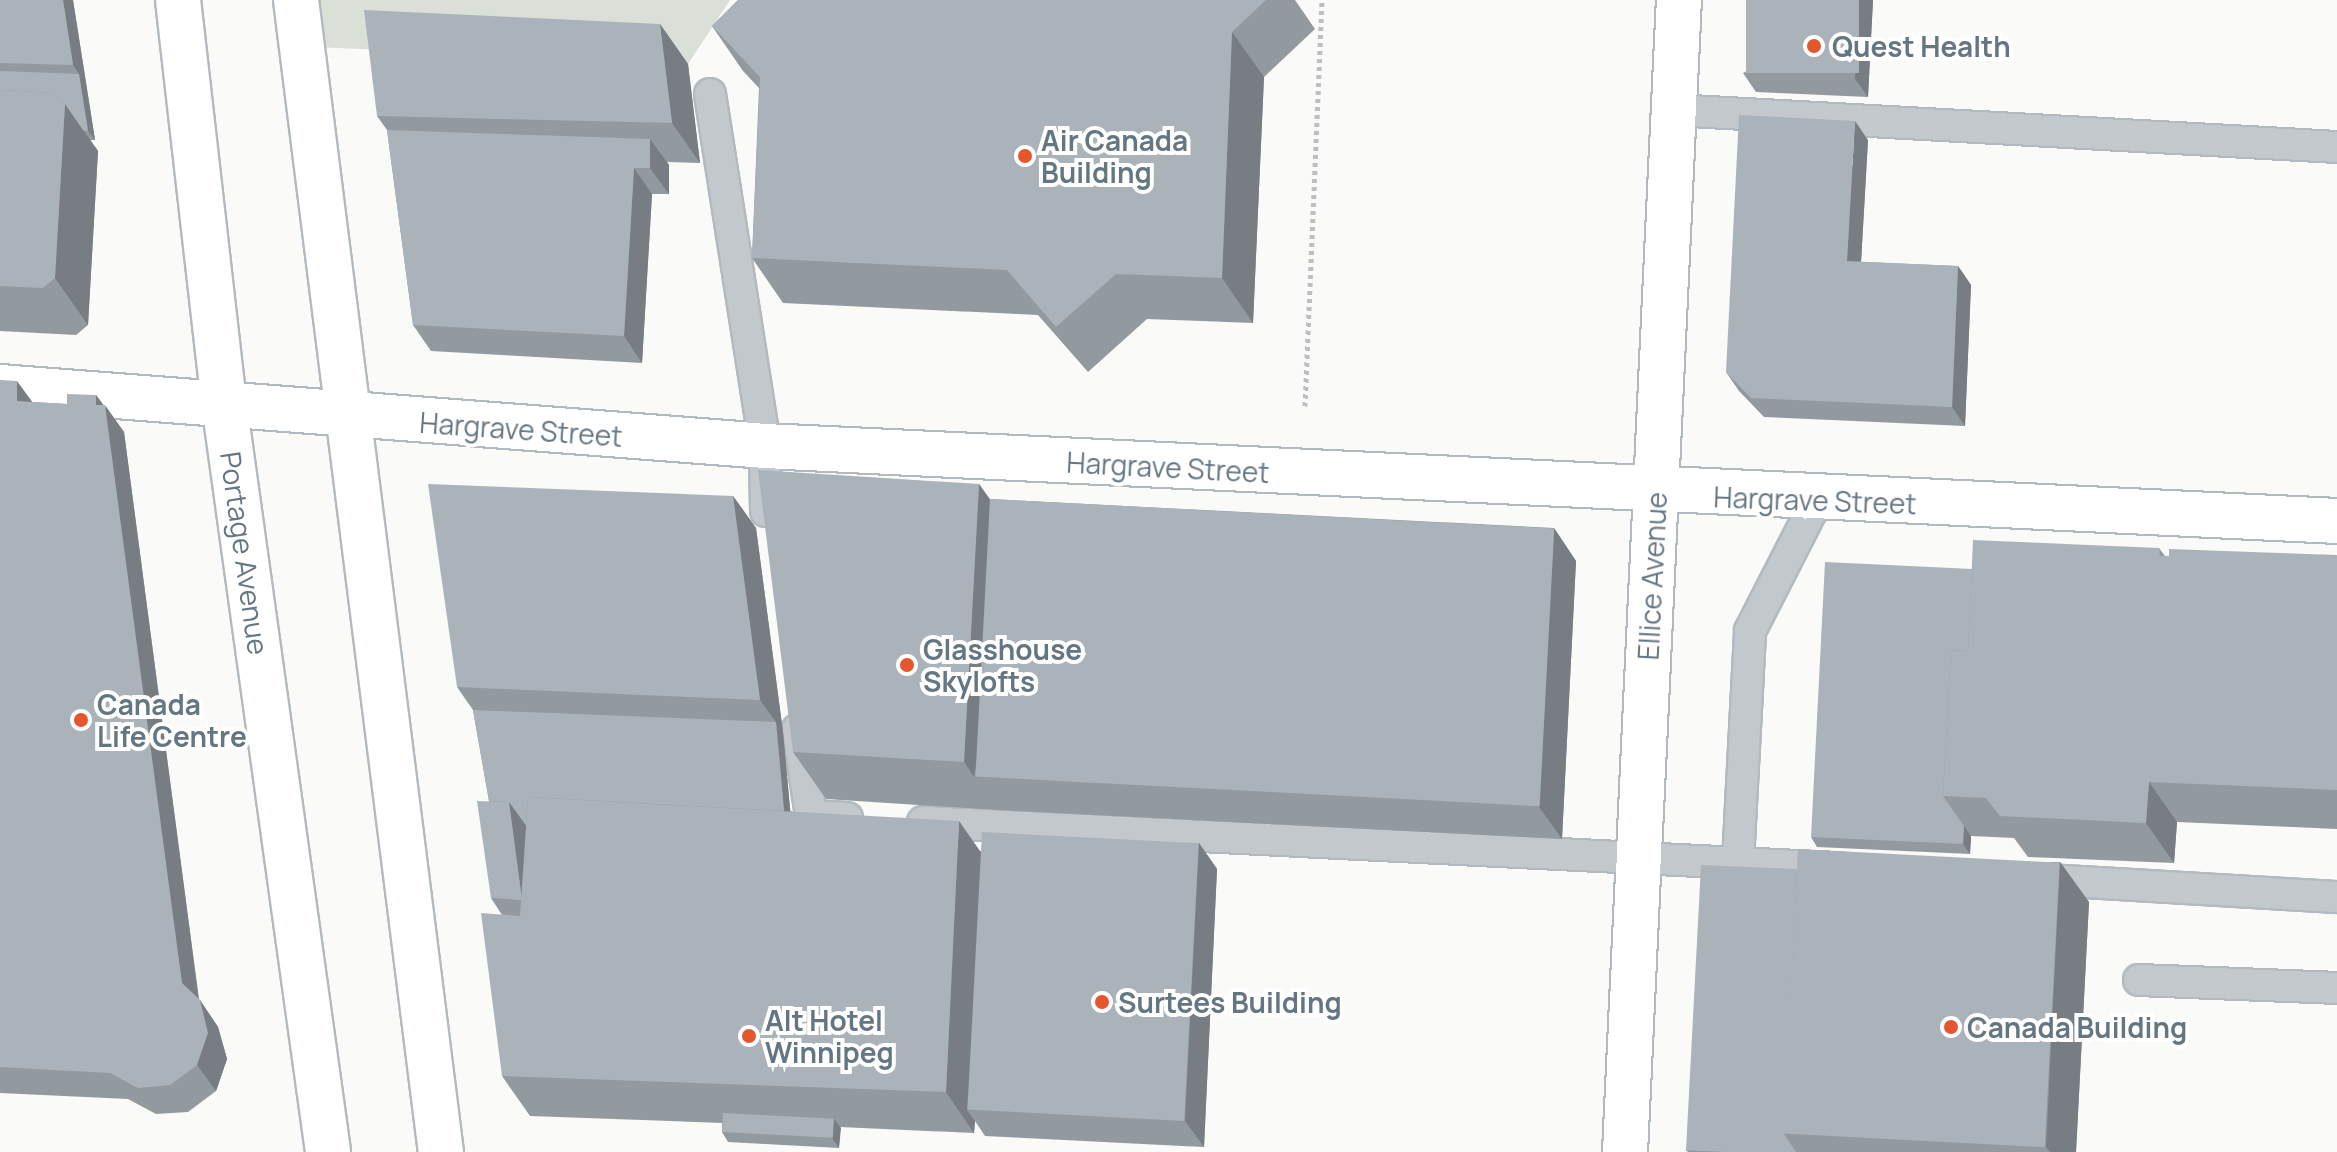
<!DOCTYPE html>
<style>
body{margin:0}
#map{position:relative;width:2337px;height:1152px;overflow:hidden;background:#fafaf8;font-family:Manrope,sans-serif}
div>[style]{position:absolute}
.green>*{inset:0;background:#dadfd7}
.path>*{height:5px;margin-top:-2.5px;transform-origin:0;background:repeating-linear-gradient(90deg,#bbbfc2 0 4px,transparent 0 8px)}
.roads{filter:drop-shadow(2px 0 #b3babf) drop-shadow(-2px 0 #b3babf) drop-shadow(0 2px #b3babf) drop-shadow(0 -2px #b3babf)}
.lane>*{height:30px;margin:-15px;padding:0 15px;transform-origin:15px;border-radius:15px;background:#c3c8cc}
.secondary>*{height:44px;margin:-22px;padding:0 22px;transform-origin:22px;border-radius:22px;background:#fff}
.primary>*{height:44px;margin:-22px;padding:0 22px;transform-origin:22px;border-radius:22px;background:#fff}
.wall>*{inset:0;background:#929a9f}
.shaded-wall>*{inset:0;background:#777d82}
.building>*{inset:0;background:#aab3b9;transform-origin:0 0}
.dots>*{width:22px;height:22px;translate:-50% -50%;box-sizing:border-box;border:4px solid #fff;border-radius:50%}
span{translate:-50% -50%;white-space:nowrap;text-align:center;line-height:1.15;-webkit-text-stroke:8px #fff;paint-order:stroke}
.poi-label{font-size:28px;color:#657683;font-weight:700}
.left{translate:0 -50%;text-align:left}
.street-label{font-size:28px;color:#657683}
</style>
<div id="map">
<div class="green">
<i style="clip-path:polygon(310px 0,730px 0,688px 64px,316px 47px)"></i>
</div>
<div class="path">
<i style="left:1305px;top:406px;width:406px;rotate:-87.6deg"></i>
</div>
<div class="roads">
<div class="lane">
<i style="left:710px;top:94px;width:356px;rotate:81.1deg"></i>
<i style="left:765px;top:446px;width:65px;rotate:89.1deg"></i>
<i style="left:1673px;top:110px;width:665px;rotate:3.19deg"></i>
<i style="left:798px;top:729px;width:88px;rotate:81.5deg"></i>
<i style="left:811px;top:816px;width:36px;rotate:3deg"></i>
<i style="left:923px;top:822px;width:916px;rotate:2.88deg"></i>
<i style="left:1738px;top:862px;width:231px;rotate:-87deg"></i>
<i style="left:1750px;top:631px;width:147px;rotate:-62.9deg"></i>
<i style="left:2033px;top:879px;width:305px;rotate:3.4deg"></i>
<i style="left:2139px;top:980px;width:198px;rotate:2.3deg"></i>
</div>
<div class="secondary">
<i style="left:0;top:387px;width:767px;rotate:4.41deg"></i>
<i style="left:765px;top:446px;width:1574px;rotate:2.73deg"></i>
<i style="left:1625px;top:1152px;width:1153px;rotate:-87.32deg"></i>
</div>
<div class="primary">
<i style="left:178px;top:0;width:406px;rotate:83.5deg"></i>
<i style="left:224px;top:403px;width:756px;rotate:82.09deg"></i>
<i style="left:296px;top:0;width:1161px;rotate:82.83deg"></i>
</div>
</div>
<div class="wall">
<i style="clip-path:polygon(0 0,73px 0,95px 140px,90px 140px,98px 151px,88px 325px,76px 335px,0 331px)"></i>
<i style="clip-path:polygon(738px 0,1295px 0,1315px 29px,1264px 77px,1253px 323px,1147px 319px,1088px 372px,1038px 315px,783px 303px,752px 258px,759px 88px,743px 71px,712px 26px)"></i>
<i style="clip-path:polygon(1873px 0,1868px 97px,1756px 92px,1743px 73px)"></i>
<i style="clip-path:polygon(660px 24px,688px 64px,700px 163px,667px 162px,669px 165px,669px 194px,652px 194px,642px 363px,431px 351px,413px 325px,387px 130px,377px 116px)"></i>
<i style="clip-path:polygon(1868px 140px,1861px 262px,1958px 266px,1971px 285px,1965px 426px,1764px 417px,1739px 391px,1726px 372px)"></i>
<i style="clip-path:polygon(0 380px,32px 402px,67px 404px,96px 395px,124px 432px,199px 999px,218px 1027px,227px 1059px,216px 1091px,188px 1112px,156px 1114px,128px 1099px,0 1093px)"></i>
<i style="clip-path:polygon(979px 484px,990px 499px,1554px 528px,1576px 561px,1562px 839px,997px 810px,826px 799px,793px 752px)"></i>
<i style="clip-path:polygon(733px 496px,756px 528px,783px 732px,790px 811px,980px 851px,1199px 843px,1217px 869px,1204px 1147px,985px 1136px,975px 1121px,974px 1133px,840px 1127px,839px 1148px,728px 1142px,722px 1132px,722px 1123px,530px 1116px,502px 1076px,502px 915px,491px 898px,489px 801px,473px 710px,457px 687px)"></i>
<i style="clip-path:polygon(2159px 548px,2165px 556px,2337px 555px,2337px 829px,2177px 822px,2174px 863px,2028px 857px,2014px 838px,1971px 836px,1970px 854px,1817px 847px,1811px 837px,1972px 569px)"></i>
<i style="clip-path:polygon(2060px 862px,2089px 902px,2076px 1152px,1688px 1152px,1686px 1150px,1797px 869px)"></i>
</div>
<div class="shaded-wall">
<i style="clip-path:polygon(63px 0,73px 0,95px 140px,88px 131px,79px 74px,73px 65px)"></i>
<i style="clip-path:polygon(1859px 0,1873px 0,1868px 97px,1855px 79px)"></i>
<i style="clip-path:polygon(660px 24px,688px 64px,700px 163px,672px 123px)"></i>
<i style="clip-path:polygon(1232px 32px,1264px 77px,1253px 323px,1222px 278px)"></i>
<i style="clip-path:polygon(65px 104px,98px 151px,88px 325px,55px 278px)"></i>
<i style="clip-path:polygon(1855px 121px,1868px 140px,1860px 280px,1847px 261px)"></i>
<i style="clip-path:polygon(650px 139px,669px 165px,669px 194px,650px 168px)"></i>
<i style="clip-path:polygon(634px 168px,652px 194px,642px 363px,624px 336px)"></i>
<i style="clip-path:polygon(1958px 266px,1971px 285px,1965px 426px,1952px 407px)"></i>
<i style="clip-path:polygon(17px 381px,36px 407px,17px 401px)"></i>
<i style="clip-path:polygon(96px 395px,106px 409px,105px 405px,124px 432px,200px 1009px,182px 983px,96px 405px)"></i>
<i style="clip-path:polygon(979px 484px,1012px 532px,974px 777px,964px 762px)"></i>
<i style="clip-path:polygon(733px 496px,756px 528px,783px 732px,794px 850px,787px 840px,776px 722px,760px 700px)"></i>
<i style="clip-path:polygon(1554px 528px,1576px 561px,1562px 839px,1539px 807px)"></i>
<i style="clip-path:polygon(2149px 782px,2177px 822px,2174px 863px,2146px 823px)"></i>
<i style="clip-path:polygon(509px 802px,532px 834px,522px 900px)"></i>
<i style="clip-path:polygon(959px 821px,987px 861px,967px 1110px,975px 1121px,974px 1133px,946px 1092px)"></i>
<i style="clip-path:polygon(1964px 826px,1971px 836px,1970px 854px,1963px 844px)"></i>
<i style="clip-path:polygon(1199px 843px,1217px 869px,1204px 1147px,1185px 1121px)"></i>
<i style="clip-path:polygon(2060px 862px,2089px 902px,2076px 1152px,2050px 1152px,2046px 1147px)"></i>
<i style="clip-path:polygon(200px 1000px,218px 1027px,227px 1059px,216px 1091px,197px 1065px)"></i>
<i style="clip-path:polygon(834px 1119px,841px 1128px,839px 1148px,832px 1138px)"></i>
</div>
<div class="building">
<i style="clip-path:polygon(0 0,63px 0,73px 65px,0 63px)"></i>
<i style="clip-path:polygon(738px 0,1266px 0,1232px 32px,1222px 278px,1116px 274px,1056px 327px,1007px 270px,752px 258px,760px 77px,712px 26px)"></i>
<i style="left:1746px;top:0;width:113px;height:73px"></i>
<i style="clip-path:polygon(364px 10px,660px 24px,672px 123px,377px 116px)"></i>
<i style="clip-path:polygon(0 71px,79px 74px,88px 131px,83px 130px,65px 104px,53px 93px,0 90px)"></i>
<i style="clip-path:polygon(0 90px,53px 93px,65px 104px,55px 278px,43px 288px,0 286px)"></i>
<i style="clip-path:polygon(1739px 115px,1855px 121px,1847px 261px,1958px 266px,1952px 407px,1751px 398px,1726px 372px)"></i>
<i style="clip-path:polygon(387px 130px,650px 139px,650px 168px,634px 168px,624px 336px,413px 325px)"></i>
<i style="clip-path:polygon(0 380px,17px 381px,17px 401px,67px 404px,67px 394px,96px 395px,96px 405px,105px 405px,182px 983px,200px 1000px,208px 1033px,197px 1065px,170px 1085px,138px 1088px,110px 1073px,0 1067px)"></i>
<i style="clip-path:polygon(758px 470px,979px 484px,964px 762px,793px 752px)"></i>
<i style="clip-path:polygon(428px 484px,733px 496px,760px 700px,457px 687px)"></i>
<i style="left:990px;top:499px;width:565px;height:278px;rotate:3deg"></i>
<i style="clip-path:polygon(1973px 540px,2159px 548px,2160px 556px,2169px 556px,2169px 549px,2337px 555px,2337px 790px,2149px 782px,2146px 823px,2000px 816px,1986px 798px,1943px 796px,1951px 650px,1968px 651px)"></i>
<i style="clip-path:polygon(1825px 562px,1972px 569px,1968px 651px,1951px 650px,1943px 796px,1964px 826px,1963px 844px,1811px 837px)"></i>
<i style="clip-path:polygon(473px 710px,776px 722px,784px 811px,528px 797px,526px 825px,509px 802px,489px 801px)"></i>
<i style="clip-path:polygon(528px 797px,959px 821px,946px 1092px,502px 1076px,481px 913px,520px 916px)"></i>
<i style="clip-path:polygon(477px 801px,509px 802px,522px 900px,491px 898px)"></i>
<i style="left:982px;top:832px;width:217px;height:278px;rotate:3deg"></i>
<i style="left:1798px;top:849px;width:262px;height:285px;rotate:3deg"></i>
<i style="clip-path:polygon(1701px 865px,1797px 869px,1784px 1134px,1796px 1152px,1724px 1152px,1686px 1150px)"></i>
<i style="left:723px;top:1113px;width:111px;height:19px;rotate:3deg"></i>
</div>
<div class="dots">
<i style="left:1814px;top:46px;background:#e4572e"></i>
<i style="left:1025px;top:156px;background:#e4572e"></i>
<i style="left:907px;top:665px;background:#e4572e"></i>
<i style="left:81px;top:720px;background:#e4572e"></i>
<i style="left:1102px;top:1002px;background:#e4572e"></i>
<i style="left:1951px;top:1027px;background:#e4572e"></i>
<i style="left:749px;top:1036px;background:#e4572e"></i>
</div>
<div class="poi-label">
<span class="left" style="left:1832px;top:46px">Quest Health</span>
<span class="left" style="left:1041px;top:156px">Air Canada<br>Building</span>
<span class="left" style="left:923px;top:665px">Glasshouse<br>Skylofts</span>
<span class="left" style="left:97px;top:720px">Canada<br>Life Centre</span>
<span class="left" style="left:1118px;top:1002px">Surtees Building</span>
<span class="left" style="left:765px;top:1036px">Alt Hotel<br>Winnipeg</span>
<span class="left" style="left:1967px;top:1027px">Canada Building</span>
</div>
<div class="street-label">
<span style="left:521px;top:429px;rotate:4deg">Hargrave Street</span>
<span style="left:1168px;top:467px;rotate:3deg">Hargrave Street</span>
<span style="left:1815px;top:500px;rotate:2deg">Hargrave Street</span>
<span style="left:245px;top:553px;rotate:82deg">Portage Avenue</span>
<span style="left:1652px;top:576px;rotate:-87deg">Ellice Avenue</span>
</div>
</div>
